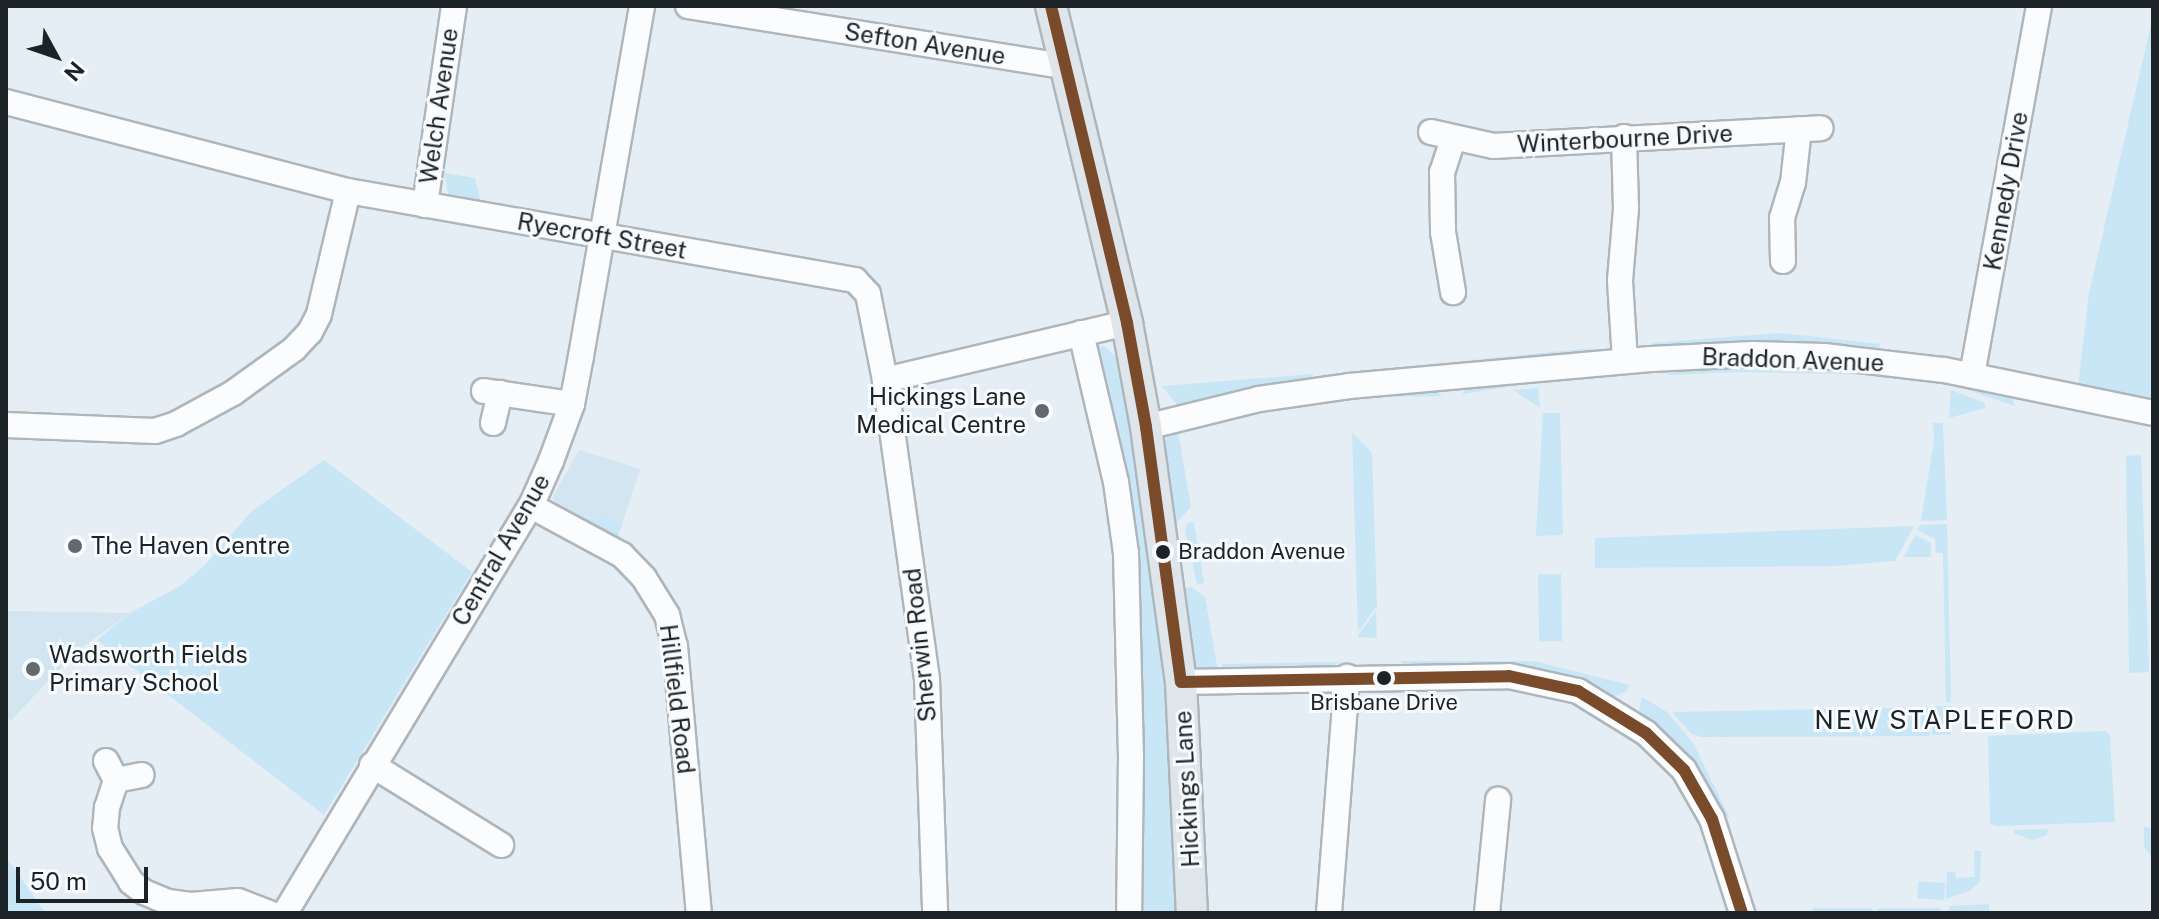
<!DOCTYPE html>
<style>
body{margin:0}
#map{position:relative;width:2159px;height:919px;overflow:hidden;background:#e4eef4;font-family:"Public Sans",sans-serif}
div>[style]{position:absolute}
.built>*{inset:0;background:#d2e5f0}
.green>*{inset:0;background:#c8e6f6;transform-origin:0 0}
.roads{filter:drop-shadow(2px 0 #afb6bb) drop-shadow(-2px 0 #afb6bb) drop-shadow(0 2px #afb6bb) drop-shadow(0 -2px #afb6bb)}
.minor>*{height:24px;margin:-12px;padding:0 12px;transform-origin:12px;border-radius:12px;background:#fbfcfd}
.major>*{height:30px;margin:-15px;padding:0 15px;transform-origin:15px;border-radius:15px;background:#dee6eb}
.bus-1>*{height:12px;margin:-6px;padding:0 6px;transform-origin:6px;border-radius:6px;background:#7a4b2a}
.dots>*{width:22px;height:22px;translate:-50% -50%;box-sizing:border-box;border:4px solid #f7fbfd;border-radius:50%}
span{translate:-50% -50%;white-space:nowrap;text-align:center;line-height:1.15;-webkit-text-stroke:6px #f7fbfd;paint-order:stroke}
.bus-label{font-size:22px;color:#1c2327}
.left{translate:0 -50%;text-align:left}
.street-label{font-size:24px;color:#1c2327}
.poi-label{font-size:24px;color:#1c2327}
.right{translate:-100% -50%;text-align:right}
.neighbourhood-label{font-size:26px;color:#1c2327;letter-spacing:2px}
.frame{position:absolute;inset:0;border:8px solid #1c2327;pointer-events:none}
.north{position:absolute;left:16px;top:16px;width:80px;height:80px;-webkit-text-stroke:6px #f7fbfd;paint-order:stroke;rotate:130deg;font-size:22px;font-weight:700;line-height:32px;text-align:center;color:#1c2327}
.north::after{content:'';display:block;margin:auto;width:28px;height:36px;background:#1c2327;clip-path:polygon(50% 0,100% 100%,50% 72%,0 100%)}
.scale{position:absolute;left:16px;top:867px;width:132px;height:36px;box-sizing:border-box;border:4px solid #1c2327;border-top:0;padding-left:10px;font-size:24px;line-height:28px;white-space:nowrap;color:#1c2327;-webkit-text-stroke:6px #f7fbfd;paint-order:stroke}
</style>
<div id="map">
<div class="built">
<i style="clip-path:polygon(579px 450px,640px 469px,618px 536px,556px 507px,553px 496px)"></i>
<i style="clip-path:polygon(6px 611px,130px 613px,78px 650px,11px 720px,6px 717px)"></i>
</div>
<div class="green">
<i style="clip-path:polygon(2153px 16px,2153px 404px,2078px 386px,2089px 293px)"></i>
<i style="clip-path:polygon(444px 173px,475px 178px,481px 203px,449px 197px)"></i>
<i style="clip-path:polygon(1780px 333px,1880px 344px,1878px 354px,1654px 350px,1652px 343px)"></i>
<i style="clip-path:polygon(1093px 345px,1106px 347px,1120px 362px,1136px 440px,1169px 697px,1182px 913px,1137px 913px,1138px 652px)"></i>
<i style="clip-path:polygon(1593px 348px,1593px 356px,1325px 380px,1321px 375px)"></i>
<i style="clip-path:polygon(1809px 363px,1888px 375px,1742px 372px,1668px 375px,1672px 367px)"></i>
<i style="clip-path:polygon(1313px 374px,1312px 381px,1179px 407px,1162px 386px)"></i>
<i style="clip-path:polygon(1954px 380px,2011px 395px,2015px 406px,1953px 385px)"></i>
<i style="clip-path:polygon(1526px 382px,1526px 384px,1462px 394px,1470px 383px)"></i>
<i style="clip-path:polygon(1538px 388px,1540px 408px,1513px 390px)"></i>
<i style="clip-path:polygon(1433px 389px,1442px 396px,1381px 397px,1382px 395px)"></i>
<i style="clip-path:polygon(1951px 390px,1985px 403px,1985px 408px,1949px 418px)"></i>
<i style="clip-path:polygon(1543px 413px,1560px 413px,1563px 535px,1536px 536px)"></i>
<i style="clip-path:polygon(1933px 423px,1943px 423px,1947px 520px,1921px 521px,1934px 440px)"></i>
<i style="clip-path:polygon(1178px 431px,1191px 507px,1176px 523px,1164px 472px,1163px 444px,1167px 437px)"></i>
<i style="clip-path:polygon(1352px 432px,1372px 453px,1377px 606px,1358px 632px)"></i>
<i style="clip-path:polygon(2141px 455px,2149px 672px,2129px 673px,2126px 456px)"></i>
<i style="clip-path:polygon(324px 460px,472px 572px,324px 815px,97px 640px,130px 613px,180px 586px,204px 566px,252px 511px)"></i>
<i style="clip-path:polygon(576px 514px,597px 522px,600px 517px,622px 524px,618px 536px,614px 539px,574px 519px)"></i>
<i style="clip-path:polygon(1194px 522px,1204px 583px,1197px 584px,1185px 531px,1188px 523px)"></i>
<i style="clip-path:polygon(1947px 524px,1951px 702px,1946px 702px,1943px 553px,1936px 553px,1935px 539px,1917px 530px,1920px 525px)"></i>
<i style="clip-path:polygon(1914px 526px,1895px 561px,1832px 566px,1595px 568px,1595px 538px)"></i>
<i style="clip-path:polygon(1915px 535px,1931px 543px,1931px 557px,1904px 557px)"></i>
<i style="left:1561px;top:574px;width:67px;height:23px;rotate:89deg"></i>
<i style="clip-path:polygon(1191px 587px,1205px 597px,1218px 671px,1201px 671px,1189px 660px,1183px 589px)"></i>
<i style="clip-path:polygon(1376px 611px,1377px 638px,1358px 637px,1358px 635px)"></i>
<i style="clip-path:polygon(1400px 661px,1534px 661px,1629px 685px,1627px 691px,1613px 697px,1531px 668px,1405px 667px)"></i>
<i style="clip-path:polygon(1340px 662px,1325px 669px,1222px 670px,1222px 664px)"></i>
<i style="clip-path:polygon(1642px 697px,1667px 712px,1693px 743px,1730px 818px,1723px 814px,1679px 744px,1639px 710px)"></i>
<i style="left:1951px;top:706px;width:29px;height:19px;rotate:90deg"></i>
<i style="clip-path:polygon(1929px 707px,1930px 736px,1701px 737px,1692px 734px,1672px 712px)"></i>
<i style="clip-path:polygon(2106px 731px,2110px 736px,2115px 822px,1995px 826px,1990px 823px,1988px 736px)"></i>
<i style="clip-path:polygon(2144px 826px,2153px 830px,2153px 859px,2144px 847px)"></i>
<i style="clip-path:polygon(2048px 829px,2047px 835px,2032px 840px,2014px 833px,2014px 830px)"></i>
<i style="clip-path:polygon(1974px 851px,1981px 851px,1980px 882px,1969px 891px,1946px 899px,1947px 872px,1955px 872px,1956px 878px,1975px 877px)"></i>
<i style="clip-path:polygon(6px 857px,28px 888px,45px 913px,6px 913px)"></i>
<i style="left:1945px;top:883px;width:17px;height:27px;rotate:93deg"></i>
<i style="clip-path:polygon(1989px 904px,1989px 913px,1949px 913px,1949px 906px)"></i>
<i style="clip-path:polygon(1812px 908px,1873px 908px,1869px 913px,1817px 913px)"></i>
<i style="left:1878px;top:908px;width:62px;height:6px"></i>
</div>
<div class="roads">
<div class="minor">
<i style="left:688px;top:6px;width:384px;rotate:9.1deg"></i>
<i style="left:6px;top:102px;width:353px;rotate:14.6deg"></i>
<i style="left:348px;top:191px;width:515px;rotate:9.96deg"></i>
<i style="left:855px;top:280px;width:19px;rotate:47deg"></i>
<i style="left:868px;top:294px;width:88px;rotate:78.8deg"></i>
<i style="left:885px;top:380px;width:302px;rotate:82deg"></i>
<i style="left:927px;top:679px;width:234px;rotate:88deg"></i>
<i style="left:1431px;top:132px;width:64px;rotate:12.7deg"></i>
<i style="left:1493px;top:146px;width:328px;rotate:-3.1deg"></i>
<i style="left:1624px;top:137px;width:72px;rotate:88.4deg"></i>
<i style="left:1626px;top:209px;width:72px;rotate:94.8deg"></i>
<i style="left:1620px;top:281px;width:80px;rotate:86.4deg"></i>
<i style="left:1453px;top:139px;width:35px;rotate:108deg"></i>
<i style="left:1442px;top:172px;width:60px;rotate:89deg"></i>
<i style="left:1443px;top:232px;width:61px;rotate:80.5deg"></i>
<i style="left:425px;top:205px;width:201px;rotate:-81.7deg"></i>
<i style="left:1783px;top:261px;width:43px;rotate:-91.3deg"></i>
<i style="left:1782px;top:218px;width:37px;rotate:-73deg"></i>
<i style="left:1793px;top:183px;width:54px;rotate:-83.7deg"></i>
<i style="left:1081px;top:333px;width:153px;rotate:76.8deg"></i>
<i style="left:1116px;top:482px;width:72px;rotate:82deg"></i>
<i style="left:1126px;top:553px;width:204px;rotate:88.6deg"></i>
<i style="left:1131px;top:757px;width:156px;rotate:90.7deg"></i>
<i style="left:1972px;top:375px;width:375px;rotate:-79.7deg"></i>
<i style="left:885px;top:380px;width:249px;rotate:-13.3deg"></i>
<i style="left:484px;top:391px;width:89px;rotate:8.4deg"></i>
<i style="left:493px;top:423px;width:31px;rotate:-77deg"></i>
<i style="left:6px;top:425px;width:149px;rotate:2.3deg"></i>
<i style="left:155px;top:431px;width:22px;rotate:-18deg"></i>
<i style="left:176px;top:424px;width:65px;rotate:-28.5deg"></i>
<i style="left:233px;top:393px;width:75px;rotate:-35.8deg"></i>
<i style="left:294px;top:349px;width:23px;rotate:-47deg"></i>
<i style="left:310px;top:332px;width:20px;rotate:-63deg"></i>
<i style="left:319px;top:314px;width:126px;rotate:-76.7deg"></i>
<i style="left:1146px;top:427px;width:116px;rotate:-13.9deg"></i>
<i style="left:1259px;top:399px;width:91px;rotate:-8.2deg"></i>
<i style="left:1349px;top:386px;width:303px;rotate:-5.1deg"></i>
<i style="left:1651px;top:359px;width:102px;rotate:-2.8deg"></i>
<i style="left:1753px;top:354px;width:71px;rotate:1.6deg"></i>
<i style="left:1824px;top:356px;width:121px;rotate:6.7deg"></i>
<i style="left:1944px;top:370px;width:213px;rotate:11.6deg"></i>
<i style="left:531px;top:506px;width:103px;rotate:28.3deg"></i>
<i style="left:622px;top:555px;width:32px;rotate:46deg"></i>
<i style="left:644px;top:578px;width:44px;rotate:58.1deg"></i>
<i style="left:667px;top:615px;width:32px;rotate:76deg"></i>
<i style="left:675px;top:646px;width:268px;rotate:84.9deg"></i>
<i style="left:1181px;top:682px;width:328px;rotate:-1deg"></i>
<i style="left:1509px;top:676px;width:71px;rotate:12.3deg"></i>
<i style="left:1578px;top:691px;width:80px;rotate:31.7deg"></i>
<i style="left:1646px;top:733px;width:53px;rotate:44.2deg"></i>
<i style="left:1684px;top:770px;width:56px;rotate:60.3deg"></i>
<i style="left:1712px;top:819px;width:99px;rotate:72.3deg"></i>
<i style="left:106px;top:761px;width:21px;rotate:62deg"></i>
<i style="left:116px;top:780px;width:28px;rotate:108deg"></i>
<i style="left:107px;top:807px;width:21px;rotate:95deg"></i>
<i style="left:105px;top:828px;width:21px;rotate:76deg"></i>
<i style="left:110px;top:848px;width:40px;rotate:58deg"></i>
<i style="left:131px;top:882px;width:16px;rotate:38deg"></i>
<i style="left:144px;top:892px;width:26px;rotate:23deg"></i>
<i style="left:168px;top:902px;width:23px;rotate:7deg"></i>
<i style="left:191px;top:905px;width:47px;rotate:-4.9deg"></i>
<i style="left:238px;top:901px;width:34px;rotate:21deg"></i>
<i style="left:372px;top:765px;width:152px;rotate:31.8deg"></i>
<i style="left:116px;top:780px;width:26px;rotate:-11deg"></i>
<i style="left:285px;top:913px;width:476px;rotate:-58.9deg"></i>
<i style="left:531px;top:506px;width:49px;rotate:-66deg"></i>
<i style="left:551px;top:461px;width:61px;rotate:-69.8deg"></i>
<i style="left:572px;top:404px;width:49px;rotate:-79.4deg"></i>
<i style="left:581px;top:356px;width:355px;rotate:-80.1deg"></i>
<i style="left:1329px;top:913px;width:237px;rotate:-85.6deg"></i>
<i style="left:1487px;top:913px;width:114px;rotate:-84.4deg"></i>
</div>
<div class="major">
<i style="left:1051px;top:6px;width:326px;rotate:76.5deg"></i>
<i style="left:1127px;top:323px;width:106px;rotate:79.6deg"></i>
<i style="left:1146px;top:427px;width:257px;rotate:82.2deg"></i>
<i style="left:1181px;top:682px;width:231px;rotate:87.3deg"></i>
</div>
</div>
<div class="bus-1">
<i style="left:1051px;top:6px;width:326px;rotate:76.5deg"></i>
<i style="left:1127px;top:323px;width:106px;rotate:79.6deg"></i>
<i style="left:1146px;top:427px;width:257px;rotate:82.2deg"></i>
<i style="left:1181px;top:682px;width:328px;rotate:-1deg"></i>
<i style="left:1509px;top:676px;width:71px;rotate:12.3deg"></i>
<i style="left:1578px;top:691px;width:80px;rotate:31.7deg"></i>
<i style="left:1646px;top:733px;width:53px;rotate:44.2deg"></i>
<i style="left:1684px;top:770px;width:56px;rotate:60.3deg"></i>
<i style="left:1712px;top:819px;width:99px;rotate:72.3deg"></i>
</div>
<div class="dots">
<i style="left:1042px;top:411px;background:#626a6f"></i>
<i style="left:75px;top:546px;background:#626a6f"></i>
<i style="left:1163px;top:552px;background:#1c2327"></i>
<i style="left:33px;top:669px;background:#626a6f"></i>
<i style="left:1384px;top:678px;background:#1c2327"></i>
</div>
<div class="bus-label">
<span class="left" style="left:1178px;top:552px">Braddon Avenue</span>
<span style="left:1384px;top:703px">Brisbane Drive</span>
</div>
<div class="street-label">
<span style="left:925px;top:44px;rotate:9deg">Sefton Avenue</span>
<span style="left:439px;top:106px;rotate:-82deg">Welch Avenue</span>
<span style="left:1625px;top:139px;rotate:-3deg">Winterbourne Drive</span>
<span style="left:2006px;top:191px;rotate:-80deg">Kennedy Drive</span>
<span style="left:602px;top:236px;rotate:10deg">Ryecroft Street</span>
<span style="left:1793px;top:360px;rotate:2deg">Braddon Avenue</span>
<span style="left:501px;top:550px;rotate:-60deg">Central Avenue</span>
<span style="left:920px;top:645px;rotate:-96deg">Sherwin Road</span>
<span style="left:677px;top:699px;rotate:83deg">Hillfield Road</span>
<span style="left:1187px;top:789px;rotate:-93deg">Hickings Lane</span>
</div>
<div class="poi-label">
<span class="right" style="left:1026px;top:411px">Hickings Lane<br>Medical Centre</span>
<span class="left" style="left:91px;top:546px">The Haven Centre</span>
<span class="left" style="left:49px;top:669px">Wadsworth Fields<br>Primary School</span>
</div>
<div class="neighbourhood-label">
<span style="left:1945px;top:720px">NEW STAPLEFORD</span>
</div>
<div class="frame"></div>
<div class="north">N</div>
<div class="scale">50 m</div>
</div>
